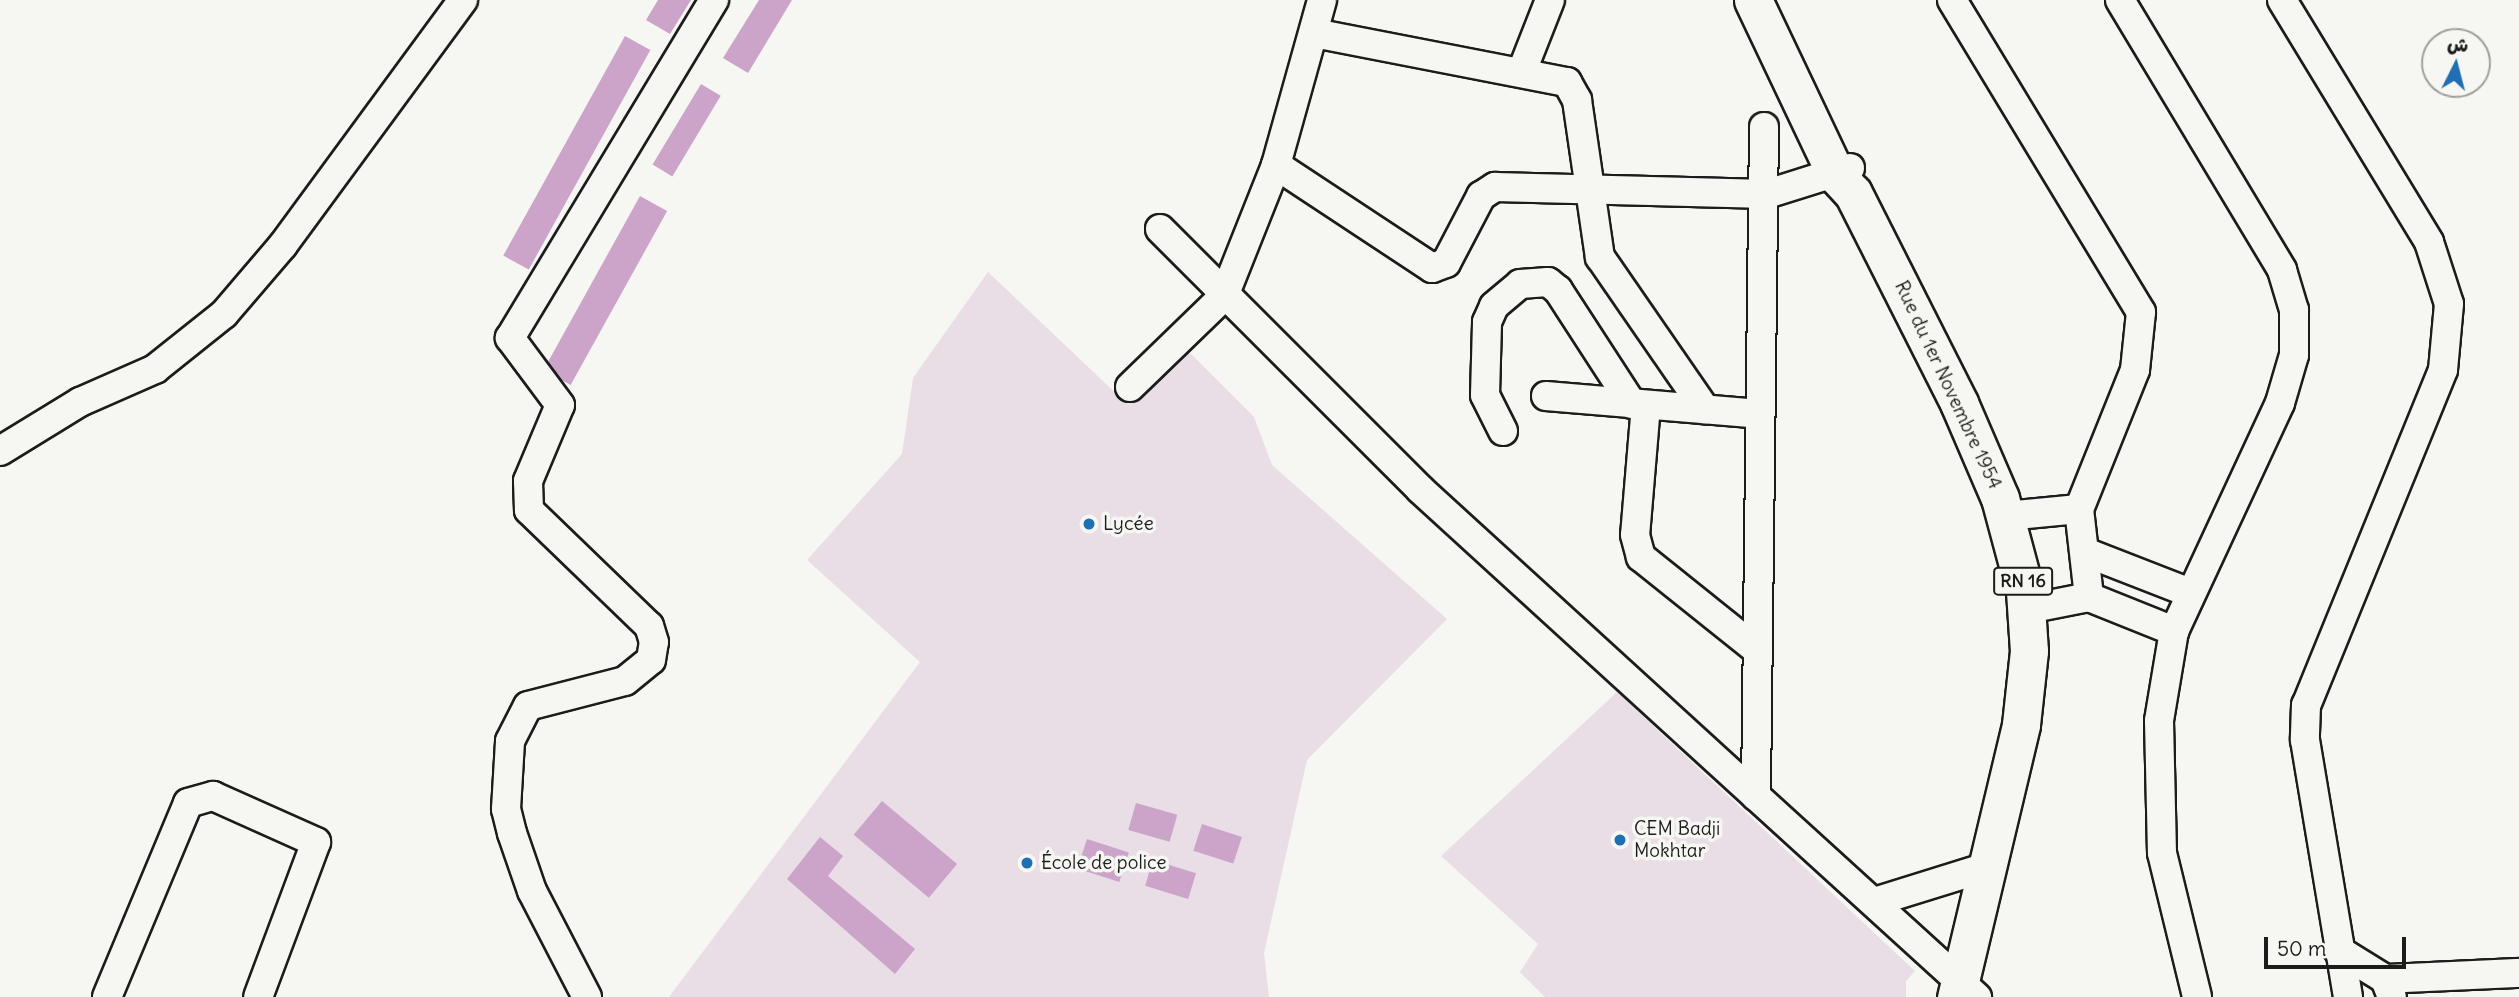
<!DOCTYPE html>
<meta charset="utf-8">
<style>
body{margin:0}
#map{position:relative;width:2519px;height:997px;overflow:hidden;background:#f6f6f2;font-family:Delius,"Playpen Sans Arabic",sans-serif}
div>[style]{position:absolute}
.built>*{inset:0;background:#e9dde6}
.building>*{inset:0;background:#cca3c9;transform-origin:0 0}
.roads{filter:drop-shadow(2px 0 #1c1c1c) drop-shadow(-2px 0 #1c1c1c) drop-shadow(0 2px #1c1c1c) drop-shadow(0 -2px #1c1c1c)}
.minor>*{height:28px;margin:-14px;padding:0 14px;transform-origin:14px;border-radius:14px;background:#f6f6f2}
.major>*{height:37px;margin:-18.5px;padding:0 18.5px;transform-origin:18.5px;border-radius:18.5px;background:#f6f6f2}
.dots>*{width:19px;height:19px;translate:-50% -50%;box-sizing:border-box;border:4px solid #f6f6f2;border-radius:50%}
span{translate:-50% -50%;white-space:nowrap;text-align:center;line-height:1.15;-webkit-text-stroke:7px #f6f6f2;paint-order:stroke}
.shield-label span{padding:2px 5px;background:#f6f6f2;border:2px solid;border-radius:5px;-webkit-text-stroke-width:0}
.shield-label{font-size:18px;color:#1c1c1c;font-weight:700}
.street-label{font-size:19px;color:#1c1c1c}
.poi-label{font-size:19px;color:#1c1c1c}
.left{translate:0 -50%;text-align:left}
.north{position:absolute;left:2421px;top:28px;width:70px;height:70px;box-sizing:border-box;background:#f6f6f2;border:2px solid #9f9f9c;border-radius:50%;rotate:6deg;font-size:19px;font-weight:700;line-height:28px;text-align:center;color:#1c1c1c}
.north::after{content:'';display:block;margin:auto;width:24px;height:32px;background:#1f6fb2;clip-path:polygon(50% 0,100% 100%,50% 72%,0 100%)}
.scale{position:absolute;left:2264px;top:937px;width:142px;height:32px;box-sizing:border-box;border:4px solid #1c1c1c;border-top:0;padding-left:9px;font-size:21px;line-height:24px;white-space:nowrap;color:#1c1c1c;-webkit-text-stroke:5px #f6f6f2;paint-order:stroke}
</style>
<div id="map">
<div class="built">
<i style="clip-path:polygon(988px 272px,1125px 402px,1180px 343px,1254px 417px,1272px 465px,1447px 619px,1307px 760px,1264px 953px,1269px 997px,669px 997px,920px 662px,807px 560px,902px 454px,913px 378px)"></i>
<i style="clip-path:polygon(1617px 692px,1915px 971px,1906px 981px,1906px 997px,1545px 997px,1520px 972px,1538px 944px,1441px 856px)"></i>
</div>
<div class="building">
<i style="clip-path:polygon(658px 0,691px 0,670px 34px,646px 20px)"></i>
<i style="clip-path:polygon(759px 0,792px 0,748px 73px,723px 58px)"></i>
<i style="left:625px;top:36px;width:29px;height:251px;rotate:29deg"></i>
<i style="left:701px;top:84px;width:23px;height:94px;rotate:31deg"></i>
<i style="left:640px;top:196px;width:31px;height:199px;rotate:29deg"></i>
<i style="left:882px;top:801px;width:98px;height:44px;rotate:40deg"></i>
<i style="left:1136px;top:803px;width:43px;height:28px;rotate:16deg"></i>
<i style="left:1202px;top:824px;width:42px;height:28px;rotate:18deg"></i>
<i style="clip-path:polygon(820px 837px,843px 856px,828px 876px,915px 949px,895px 974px,787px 879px)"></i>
<i style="left:1087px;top:839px;width:44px;height:31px;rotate:18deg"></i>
<i style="left:1153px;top:860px;width:45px;height:27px;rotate:17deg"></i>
</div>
<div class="roads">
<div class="minor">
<i style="left:1952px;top:0;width:365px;rotate:58.8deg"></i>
<i style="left:2141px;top:312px;width:58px;rotate:95.9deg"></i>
<i style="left:2135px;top:370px;width:150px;rotate:111.9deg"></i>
<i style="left:2079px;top:509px;width:89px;rotate:83.5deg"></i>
<i style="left:2120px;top:0;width:315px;rotate:59deg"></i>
<i style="left:2282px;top:270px;width:42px;rotate:73.3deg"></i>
<i style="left:2294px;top:310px;width:45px;rotate:90deg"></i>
<i style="left:2294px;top:355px;width:50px;rotate:106.3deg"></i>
<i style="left:2280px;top:403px;width:251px;rotate:114.9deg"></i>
<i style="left:2174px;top:631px;width:91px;rotate:99.5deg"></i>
<i style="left:2159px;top:721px;width:132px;rotate:88.7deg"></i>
<i style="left:2162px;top:853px;width:148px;rotate:76.3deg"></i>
<i style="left:2282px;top:0;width:283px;rotate:58.7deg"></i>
<i style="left:2429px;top:242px;width:65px;rotate:72.1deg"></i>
<i style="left:2449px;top:304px;width:66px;rotate:95.2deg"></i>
<i style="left:2443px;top:370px;width:362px;rotate:112.2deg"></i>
<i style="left:2306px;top:705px;width:35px;rotate:92deg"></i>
<i style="left:2305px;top:740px;width:261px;rotate:80.5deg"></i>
<i style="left:1314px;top:33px;width:258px;rotate:11deg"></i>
<i style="left:1567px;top:82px;width:21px;rotate:61deg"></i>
<i style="left:1577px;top:100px;width:159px;rotate:81.7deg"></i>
<i style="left:1600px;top:257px;width:185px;rotate:55.4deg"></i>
<i style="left:1522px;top:71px;width:76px;rotate:-68.5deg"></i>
<i style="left:1764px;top:127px;width:669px;rotate:90.69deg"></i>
<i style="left:1756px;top:796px;width:299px;rotate:42.3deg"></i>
<i style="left:1276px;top:165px;width:187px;rotate:33.4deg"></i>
<i style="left:1432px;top:268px;width:15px;rotate:-20deg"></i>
<i style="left:1446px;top:263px;width:76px;rotate:-62.4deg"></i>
<i style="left:1481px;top:196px;width:17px;rotate:-33deg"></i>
<i style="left:1495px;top:187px;width:272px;rotate:1.5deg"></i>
<i style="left:1767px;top:194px;width:87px;rotate:-17.4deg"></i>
<i style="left:1160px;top:229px;width:369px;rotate:45deg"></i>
<i style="left:1421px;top:490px;width:454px;rotate:42.4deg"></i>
<i style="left:1130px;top:387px;width:131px;rotate:-44.1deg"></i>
<i style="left:1224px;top:296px;width:141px;rotate:-68.3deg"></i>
<i style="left:1276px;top:165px;width:171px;rotate:-74.4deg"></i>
<i style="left:1546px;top:396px;width:214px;rotate:4.8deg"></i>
<i style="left:1646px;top:405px;width:130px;rotate:94.8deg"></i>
<i style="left:1635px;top:535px;width:23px;rotate:75deg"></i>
<i style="left:1641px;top:557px;width:149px;rotate:38.7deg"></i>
<i style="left:1503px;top:431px;width:40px;rotate:-116.6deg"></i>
<i style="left:1485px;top:395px;width:73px;rotate:-88.4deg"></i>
<i style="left:1487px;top:322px;width:17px;rotate:-66deg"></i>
<i style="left:1494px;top:306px;width:34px;rotate:-40deg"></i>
<i style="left:1520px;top:284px;width:28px;rotate:-4deg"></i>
<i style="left:1548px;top:282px;width:13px;rotate:39deg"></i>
<i style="left:1558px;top:290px;width:136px;rotate:57deg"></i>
<i style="left:0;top:451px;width:94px;rotate:-31.5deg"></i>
<i style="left:80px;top:402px;width:82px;rotate:-23.7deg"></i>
<i style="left:155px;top:369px;width:88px;rotate:-38.6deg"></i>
<i style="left:224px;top:314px;width:91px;rotate:-49.5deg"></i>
<i style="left:283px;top:245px;width:304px;rotate:-53.7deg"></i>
<i style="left:2006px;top:516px;width:73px;rotate:-5.5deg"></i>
<i style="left:2085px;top:552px;width:113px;rotate:21.3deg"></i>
<i style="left:2028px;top:609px;width:62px;rotate:-11.1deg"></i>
<i style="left:2089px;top:597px;width:92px;rotate:21.8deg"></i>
<i style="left:1874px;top:902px;width:115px;rotate:-17.2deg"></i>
<i style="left:2338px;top:950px;width:55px;rotate:31.7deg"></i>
<i style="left:2385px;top:979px;width:19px;rotate:69deg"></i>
<i style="left:2385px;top:979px;width:134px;rotate:-2.6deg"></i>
<i style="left:107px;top:997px;width:210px;rotate:-67.3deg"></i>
<i style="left:188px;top:803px;width:26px;rotate:-16deg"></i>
<i style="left:213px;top:796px;width:113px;rotate:24.1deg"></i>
<i style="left:316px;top:842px;width:165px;rotate:110.5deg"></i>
<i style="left:587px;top:997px;width:119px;rotate:-117.4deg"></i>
<i style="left:532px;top:891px;width:61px;rotate:-109deg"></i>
<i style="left:512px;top:833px;width:25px;rotate:-104deg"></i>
<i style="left:506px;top:809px;width:68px;rotate:-86.6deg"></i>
<i style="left:510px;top:741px;width:39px;rotate:-63deg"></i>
<i style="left:528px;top:706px;width:100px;rotate:-14.5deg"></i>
<i style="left:625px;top:681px;width:33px;rotate:-39deg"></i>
<i style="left:651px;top:660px;width:18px;rotate:-81deg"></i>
<i style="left:654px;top:642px;width:17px;rotate:-107deg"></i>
<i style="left:649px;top:626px;width:167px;rotate:-136deg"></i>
<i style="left:529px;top:510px;width:29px;rotate:-92deg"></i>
<i style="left:528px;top:481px;width:82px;rotate:-67.2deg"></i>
<i style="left:560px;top:405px;width:84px;rotate:-126.7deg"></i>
<i style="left:510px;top:338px;width:395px;rotate:-58.9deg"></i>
</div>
<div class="major">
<i style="left:1753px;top:0;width:194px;rotate:64.6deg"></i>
<i style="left:1836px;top:175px;width:25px;rotate:47deg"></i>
<i style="left:1853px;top:193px;width:235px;rotate:63.2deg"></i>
<i style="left:1959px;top:403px;width:103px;rotate:66.7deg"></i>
<i style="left:2000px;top:498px;width:96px;rotate:75deg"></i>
<i style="left:2025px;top:591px;width:60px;rotate:86.2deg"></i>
<i style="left:2029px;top:651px;width:74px;rotate:96.2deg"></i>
<i style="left:2021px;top:725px;width:280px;rotate:103.4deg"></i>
</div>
</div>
<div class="dots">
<i style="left:1089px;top:524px;background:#1f6fb2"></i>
<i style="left:1620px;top:840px;background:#1f6fb2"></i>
<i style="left:1027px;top:863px;background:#1f6fb2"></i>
</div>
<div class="shield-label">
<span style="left:2023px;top:581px">RN 16</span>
</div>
<div class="street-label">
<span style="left:1948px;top:385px;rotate:65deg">Rue du 1er Novembre 1954</span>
</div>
<div class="poi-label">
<span class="left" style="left:1103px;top:524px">Lycée</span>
<span class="left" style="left:1634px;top:840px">CEM Badji<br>Mokhtar</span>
<span class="left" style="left:1041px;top:863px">École de police</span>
</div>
<div class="north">ش</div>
<div class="scale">50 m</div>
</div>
